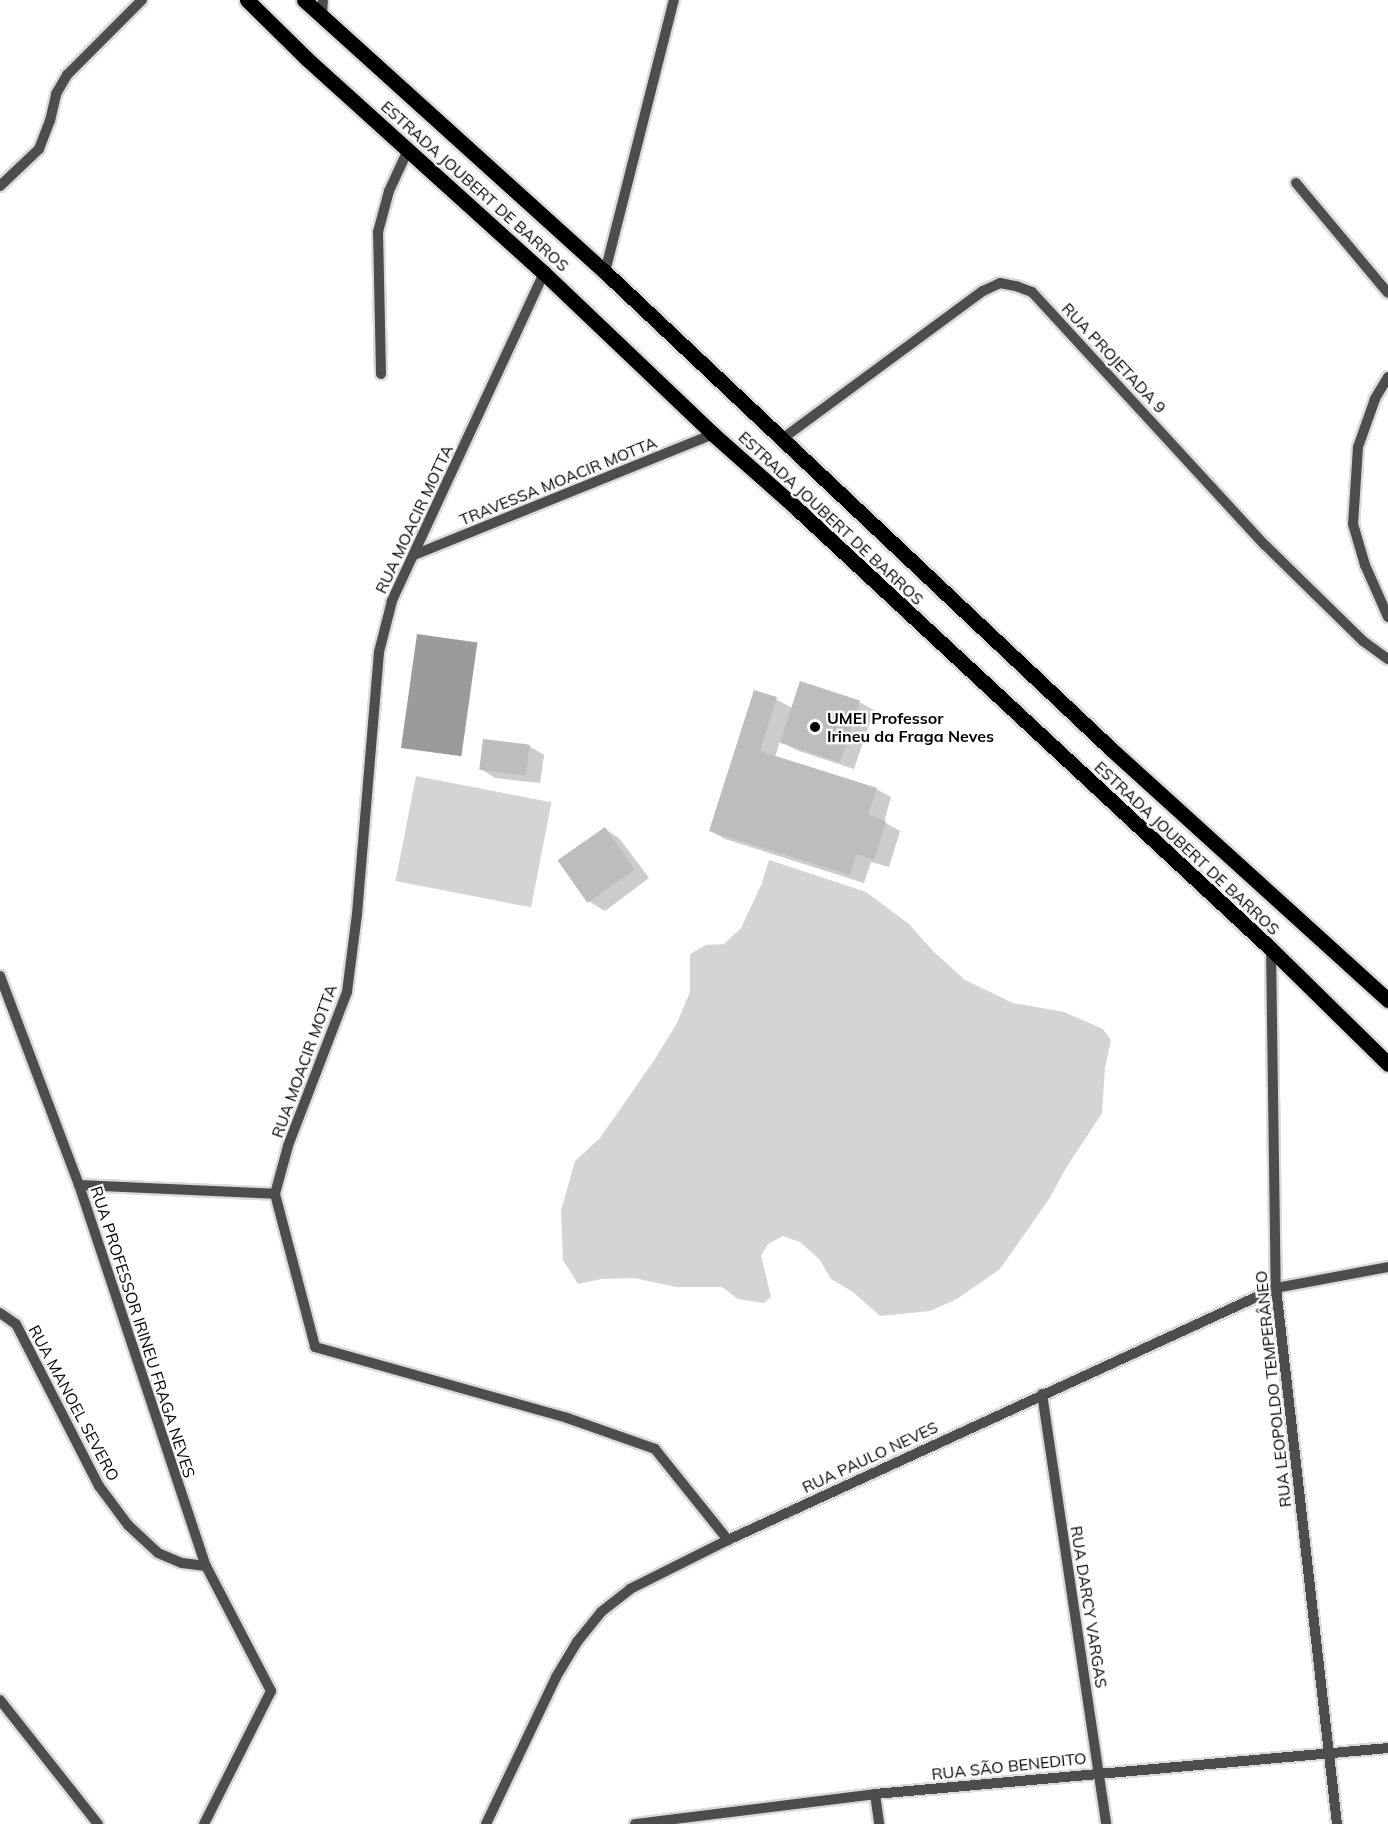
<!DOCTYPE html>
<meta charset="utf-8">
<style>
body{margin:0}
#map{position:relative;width:1388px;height:1824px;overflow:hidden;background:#fff;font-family:Mulish,sans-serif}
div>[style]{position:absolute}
.green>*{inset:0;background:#d4d4d4;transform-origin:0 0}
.water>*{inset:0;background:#9b9b9b;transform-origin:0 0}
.shadow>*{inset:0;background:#0003}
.building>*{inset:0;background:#bdbdbd;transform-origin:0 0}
.roads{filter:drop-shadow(2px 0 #dbdbdb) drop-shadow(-2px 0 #dbdbdb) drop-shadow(0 2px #dbdbdb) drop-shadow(0 -2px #dbdbdb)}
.minor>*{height:10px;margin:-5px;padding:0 5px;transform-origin:5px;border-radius:5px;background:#4d4d4d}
.major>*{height:15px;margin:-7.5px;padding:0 7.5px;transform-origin:7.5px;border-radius:7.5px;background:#000}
.dots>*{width:16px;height:16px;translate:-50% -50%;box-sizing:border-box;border:3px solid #fff;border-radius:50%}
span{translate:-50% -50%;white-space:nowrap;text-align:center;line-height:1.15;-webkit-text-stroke:4.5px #fff;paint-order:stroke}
.street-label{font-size:16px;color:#000}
.poi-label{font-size:16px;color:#000;font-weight:700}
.left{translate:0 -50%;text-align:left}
</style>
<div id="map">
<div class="green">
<i style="left:416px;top:776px;width:138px;height:107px;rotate:11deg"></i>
<i style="clip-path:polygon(769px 860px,866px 892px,909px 924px,934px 952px,965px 980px,1013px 1003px,1064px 1012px,1103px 1029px,1111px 1040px,1105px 1068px,1102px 1113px,1066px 1168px,1049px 1199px,1000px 1269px,957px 1299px,930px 1311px,880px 1316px,853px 1292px,831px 1279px,820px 1260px,800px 1242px,783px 1236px,768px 1244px,761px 1256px,771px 1297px,764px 1303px,738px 1299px,722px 1287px,676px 1287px,634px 1278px,601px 1279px,578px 1284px,563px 1260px,561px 1211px,575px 1161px,600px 1138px,655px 1059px,677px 1023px,690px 992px,690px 954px,706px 945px,724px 944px,741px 928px,762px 883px)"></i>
</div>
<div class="water">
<i style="left:417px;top:634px;width:61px;height:115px;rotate:8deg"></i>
</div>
<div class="shadow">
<i style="clip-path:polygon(776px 699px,792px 708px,859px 702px,874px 710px,854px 769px,796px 750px,780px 741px,775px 757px,876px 789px,891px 797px,884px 822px,900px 831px,889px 867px,871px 862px,864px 883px,725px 839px,710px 831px)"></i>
<i style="clip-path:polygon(529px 746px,544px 755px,540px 783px,495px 778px,481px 769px)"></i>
<i style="clip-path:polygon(605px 829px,619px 838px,649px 878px,605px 911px,590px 902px,560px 861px)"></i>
</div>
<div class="building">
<i style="left:800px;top:681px;width:63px;height:65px;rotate:18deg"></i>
<i style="clip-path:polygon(754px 690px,777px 697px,760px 751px,877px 788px,868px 815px,886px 821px,874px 860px,856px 854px,850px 875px,709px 831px)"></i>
<i style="left:483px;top:739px;width:47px;height:31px;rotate:7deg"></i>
<i style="left:605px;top:827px;width:52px;height:58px;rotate:55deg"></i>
</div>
<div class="roads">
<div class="minor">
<i style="left:322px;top:17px;width:17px;rotate:-87deg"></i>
<i style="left:1296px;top:183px;width:143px;rotate:50.1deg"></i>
<i style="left:0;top:186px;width:54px;rotate:-43.5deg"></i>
<i style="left:39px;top:149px;width:30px;rotate:-69deg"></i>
<i style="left:50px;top:121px;width:28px;rotate:-77deg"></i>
<i style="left:56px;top:94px;width:22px;rotate:-60deg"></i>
<i style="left:67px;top:75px;width:106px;rotate:-45deg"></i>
<i style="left:605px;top:272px;width:281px;rotate:-75.8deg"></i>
<i style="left:544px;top:273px;width:362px;rotate:114.9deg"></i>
<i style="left:392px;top:601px;width:53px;rotate:104.3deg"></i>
<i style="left:379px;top:652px;width:263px;rotate:94.8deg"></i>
<i style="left:357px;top:914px;width:79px;rotate:97.3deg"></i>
<i style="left:347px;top:992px;width:165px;rotate:111deg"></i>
<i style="left:288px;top:1146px;width:50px;rotate:105.2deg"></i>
<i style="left:275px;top:1194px;width:158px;rotate:75.3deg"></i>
<i style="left:315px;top:1347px;width:262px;rotate:15.7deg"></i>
<i style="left:567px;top:1418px;width:93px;rotate:19.4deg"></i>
<i style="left:655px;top:1449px;width:117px;rotate:51.3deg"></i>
<i style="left:381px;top:374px;width:142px;rotate:-91.2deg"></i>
<i style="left:378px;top:232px;width:42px;rotate:-75deg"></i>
<i style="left:389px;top:191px;width:45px;rotate:-65.1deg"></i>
<i style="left:1388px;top:377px;width:26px;rotate:121deg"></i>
<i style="left:1375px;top:399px;width:51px;rotate:109.5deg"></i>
<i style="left:1358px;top:447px;width:77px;rotate:93.7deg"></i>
<i style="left:1353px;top:524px;width:43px;rotate:73.7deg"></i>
<i style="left:1365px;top:565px;width:57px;rotate:66.1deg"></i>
<i style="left:782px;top:439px;width:250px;rotate:-36.4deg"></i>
<i style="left:983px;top:291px;width:19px;rotate:-25deg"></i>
<i style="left:1000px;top:283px;width:16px;rotate:11deg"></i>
<i style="left:1016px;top:286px;width:17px;rotate:21deg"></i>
<i style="left:1032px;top:292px;width:344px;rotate:47.4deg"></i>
<i style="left:1265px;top:545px;width:137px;rotate:44.4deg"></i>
<i style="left:1363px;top:641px;width:31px;rotate:36deg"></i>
<i style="left:414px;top:555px;width:323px;rotate:-22deg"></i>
<i style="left:1271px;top:949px;width:339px;rotate:89.2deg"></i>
<i style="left:1276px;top:1288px;width:539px;rotate:83.51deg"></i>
<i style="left:0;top:976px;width:223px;rotate:69.3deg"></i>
<i style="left:79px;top:1185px;width:402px;rotate:71.6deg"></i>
<i style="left:206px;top:1566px;width:141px;rotate:62.5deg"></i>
<i style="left:271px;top:1691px;width:149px;rotate:116.7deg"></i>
<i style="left:79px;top:1185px;width:196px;rotate:2.6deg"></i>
<i style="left:0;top:1313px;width:19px;rotate:35deg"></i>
<i style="left:16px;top:1324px;width:182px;rotate:62.9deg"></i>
<i style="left:99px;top:1486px;width:49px;rotate:53.4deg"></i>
<i style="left:128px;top:1525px;width:41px;rotate:43deg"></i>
<i style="left:158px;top:1553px;width:26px;rotate:23deg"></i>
<i style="left:182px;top:1563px;width:24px;rotate:7deg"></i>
<i style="left:1042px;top:1394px;width:435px;rotate:81.5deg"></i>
<i style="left:0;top:1700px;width:158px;rotate:51.7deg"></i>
<i style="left:875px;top:1794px;width:30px;rotate:82deg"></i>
<i style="left:486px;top:1824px;width:163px;rotate:-64.5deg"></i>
<i style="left:556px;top:1677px;width:41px;rotate:-59deg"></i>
<i style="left:577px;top:1642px;width:38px;rotate:-51deg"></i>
<i style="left:601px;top:1612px;width:37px;rotate:-38deg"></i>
<i style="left:630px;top:1589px;width:110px;rotate:-26.6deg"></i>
<i style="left:728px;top:1540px;width:603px;rotate:-24.7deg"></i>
<i style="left:1276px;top:1288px;width:114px;rotate:-10.6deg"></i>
<i style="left:635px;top:1824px;width:242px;rotate:-7.1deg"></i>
<i style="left:875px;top:1794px;width:515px;rotate:-5.12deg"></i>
</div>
<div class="major">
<i style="left:247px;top:0;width:84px;rotate:44.5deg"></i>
<i style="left:307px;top:59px;width:319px;rotate:42.1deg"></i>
<i style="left:544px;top:273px;width:233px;rotate:43.6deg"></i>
<i style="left:713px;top:434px;width:108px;rotate:41.6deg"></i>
<i style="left:794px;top:506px;width:651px;rotate:42.88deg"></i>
<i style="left:1271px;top:949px;width:164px;rotate:44.5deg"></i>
<i style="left:304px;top:0;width:406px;rotate:42.1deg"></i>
<i style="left:605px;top:272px;width:695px;rotate:43.31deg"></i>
<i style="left:1111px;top:749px;width:374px;rotate:42.2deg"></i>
</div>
</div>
<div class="dots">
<i style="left:815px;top:727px;background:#000"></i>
</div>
<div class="street-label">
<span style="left:475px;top:186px;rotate:42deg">ESTRADA JOUBERT DE BARROS</span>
<span style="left:1114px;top:358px;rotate:47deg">RUA PROJETADA 9</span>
<span style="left:558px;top:481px;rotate:-22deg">TRAVESSA MOACIR MOTTA</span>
<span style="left:831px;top:518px;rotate:43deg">ESTRADA JOUBERT DE BARROS</span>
<span style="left:414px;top:519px;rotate:-65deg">RUA MOACIR MOTTA</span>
<span style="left:1187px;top:848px;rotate:43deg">ESTRADA JOUBERT DE BARROS</span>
<span style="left:304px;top:1061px;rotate:-70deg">RUA MOACIR MOTTA</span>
<span style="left:143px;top:1332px;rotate:72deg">RUA PROFESSOR IRINEU FRAGA NEVES</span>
<span style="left:1273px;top:1389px;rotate:-96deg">RUA LEOPOLDO TEMPERÂNEO</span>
<span style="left:74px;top:1403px;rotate:62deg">RUA MANOEL SEVERO</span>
<span style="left:870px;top:1457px;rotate:-25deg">RUA PAULO NEVES</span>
<span style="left:1089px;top:1607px;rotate:81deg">RUA DARCY VARGAS</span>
<span style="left:1009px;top:1766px;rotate:-6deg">RUA SÃO BENEDITO</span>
</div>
<div class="poi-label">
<span class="left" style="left:827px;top:727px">UMEI Professor<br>Irineu da Fraga Neves</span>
</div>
</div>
